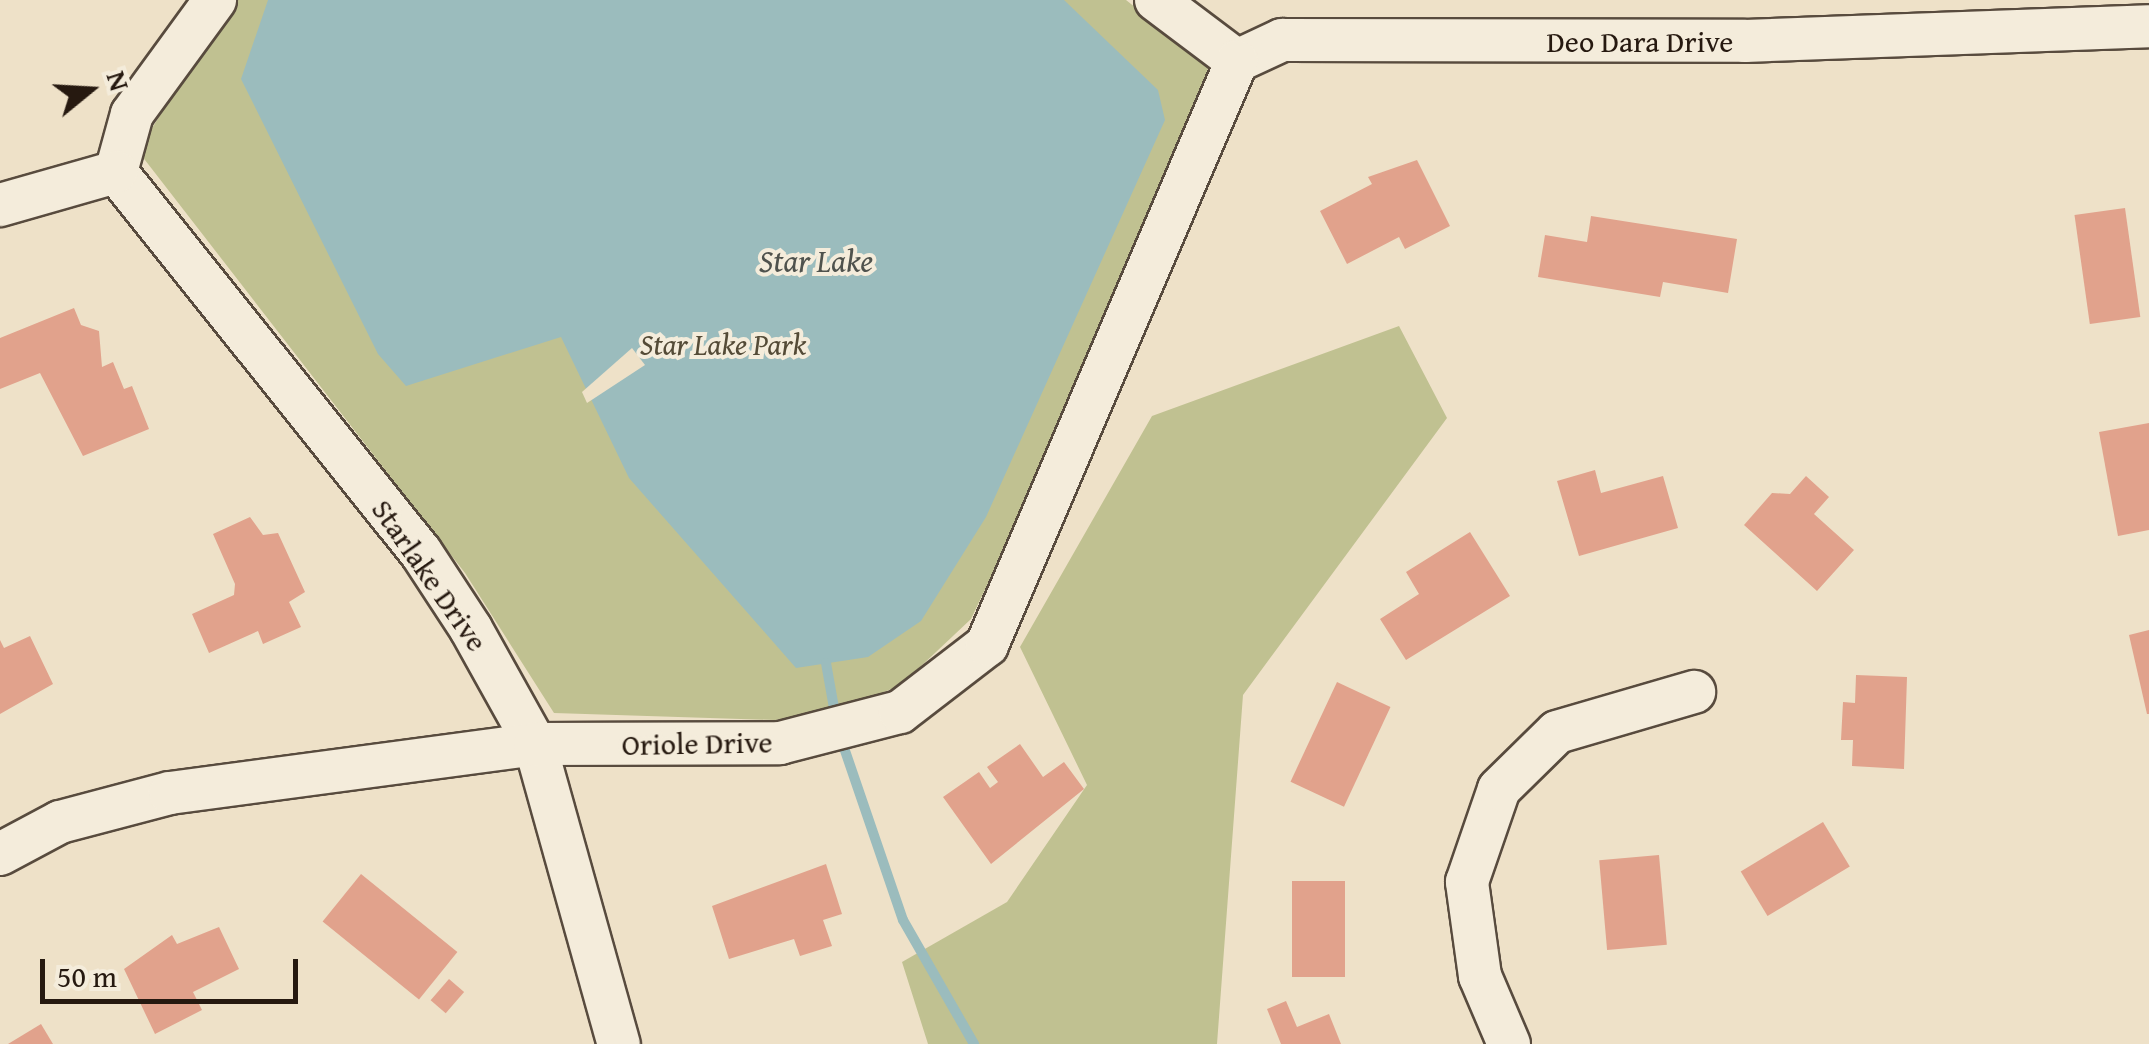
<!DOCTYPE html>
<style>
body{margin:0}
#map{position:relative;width:2149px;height:1044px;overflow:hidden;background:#eee1c8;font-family:"Gentium Book Plus",serif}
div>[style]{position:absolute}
.green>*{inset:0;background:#c0c191}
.water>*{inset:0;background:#9bbcbd}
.pier>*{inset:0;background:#eee1c8}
.stream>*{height:10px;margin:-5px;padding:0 5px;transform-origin:5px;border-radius:5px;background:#9bbcbd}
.building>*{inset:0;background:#e1a28c;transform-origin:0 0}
.roads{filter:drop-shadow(2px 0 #584b3e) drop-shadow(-2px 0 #584b3e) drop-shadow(0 2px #584b3e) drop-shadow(0 -2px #584b3e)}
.minor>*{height:42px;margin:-21px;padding:0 21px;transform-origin:21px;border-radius:21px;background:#f4ecdb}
span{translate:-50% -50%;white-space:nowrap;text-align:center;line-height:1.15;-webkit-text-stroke:8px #f4ecdb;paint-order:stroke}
.street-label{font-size:30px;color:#261910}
.park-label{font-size:30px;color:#544b37;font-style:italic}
.water-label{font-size:32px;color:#4f524d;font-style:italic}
.north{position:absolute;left:40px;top:40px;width:100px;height:100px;-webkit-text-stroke:8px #f4ecdb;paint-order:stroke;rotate:72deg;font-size:28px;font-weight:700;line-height:40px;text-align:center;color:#261910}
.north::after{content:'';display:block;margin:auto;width:35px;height:45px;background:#261910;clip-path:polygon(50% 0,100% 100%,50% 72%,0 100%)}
.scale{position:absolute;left:40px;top:959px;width:258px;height:45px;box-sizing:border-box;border:5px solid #261910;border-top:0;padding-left:12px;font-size:30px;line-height:35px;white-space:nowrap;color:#261910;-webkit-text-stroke:8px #f4ecdb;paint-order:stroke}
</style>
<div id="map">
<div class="green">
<i style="clip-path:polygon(231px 0,1126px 0,1209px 66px,1084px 381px,971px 619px,901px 685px,840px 710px,775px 720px,554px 713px,465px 573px,138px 151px)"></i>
<i style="clip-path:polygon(1399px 326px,1447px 418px,1243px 695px,1217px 1044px,928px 1044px,902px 962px,1007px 902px,1087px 785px,1020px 647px,1152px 416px)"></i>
</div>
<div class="water">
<i style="clip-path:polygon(268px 0,1064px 0,1158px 90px,1165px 120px,986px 517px,921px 621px,868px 657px,796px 668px,629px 478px,561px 337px,406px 386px,378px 354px,241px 79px)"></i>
</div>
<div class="pier">
<i style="clip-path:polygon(632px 348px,645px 365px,587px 403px,582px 392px)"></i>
</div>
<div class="stream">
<i style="left:826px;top:663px;width:57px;rotate:79.9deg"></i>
<i style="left:840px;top:736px;width:194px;rotate:71.1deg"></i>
<i style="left:903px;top:920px;width:143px;rotate:60.2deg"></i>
</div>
<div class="building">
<i style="clip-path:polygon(1417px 160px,1450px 226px,1405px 249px,1399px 237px,1347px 264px,1320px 211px,1372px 184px,1368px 177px)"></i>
<i style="left:2125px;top:208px;width:110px;height:51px;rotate:82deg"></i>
<i style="clip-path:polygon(1591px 216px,1737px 239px,1728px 293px,1663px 282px,1660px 297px,1538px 277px,1545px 235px,1587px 242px)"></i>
<i style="clip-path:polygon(74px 308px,81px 325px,99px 331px,102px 367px,113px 362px,124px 389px,132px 386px,149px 429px,83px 456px,40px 373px,0 389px,0 338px)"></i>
<i style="clip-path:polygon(2149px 423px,2149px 530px,2118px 536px,2099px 432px)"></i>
<i style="clip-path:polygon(1595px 470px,1601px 493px,1663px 476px,1678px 528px,1579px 556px,1557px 481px)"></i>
<i style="clip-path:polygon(1806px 476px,1829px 497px,1814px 514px,1854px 550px,1817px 591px,1744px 525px,1772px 493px,1790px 494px)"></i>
<i style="clip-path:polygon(250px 517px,263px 535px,278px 533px,305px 592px,289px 602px,301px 627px,263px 644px,258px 631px,209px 653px,192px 614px,234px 595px,235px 584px,213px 534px)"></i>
<i style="clip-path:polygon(1470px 532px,1510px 596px,1406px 660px,1380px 619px,1419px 594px,1406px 572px)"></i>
<i style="clip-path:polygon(2149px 630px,2149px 714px,2147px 714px,2129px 635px)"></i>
<i style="clip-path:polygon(30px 636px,53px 684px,0 714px,0 640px,4px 648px)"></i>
<i style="clip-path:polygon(1856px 675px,1907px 677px,1904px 769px,1852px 766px,1853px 740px,1841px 740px,1843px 702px,1855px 703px)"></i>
<i style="left:1337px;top:682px;width:59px;height:110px;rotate:25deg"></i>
<i style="clip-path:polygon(1020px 744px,1043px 777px,1064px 762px,1084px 789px,991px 864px,943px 797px,979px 772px,990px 788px,998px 782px,987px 767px)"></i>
<i style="left:1823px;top:822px;width:52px;height:96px;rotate:59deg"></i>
<i style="left:1659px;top:855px;width:90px;height:60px;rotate:85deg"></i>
<i style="clip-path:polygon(826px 864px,842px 914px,823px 920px,832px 946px,800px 956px,794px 939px,729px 959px,712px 906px)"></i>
<i style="left:361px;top:874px;width:124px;height:61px;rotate:39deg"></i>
<i style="left:1292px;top:881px;width:53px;height:96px"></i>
<i style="clip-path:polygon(219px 927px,239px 969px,193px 992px,202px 1010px,155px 1034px,124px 969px,172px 935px,177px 944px)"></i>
<i style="left:449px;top:979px;width:20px;height:28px;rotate:41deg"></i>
<i style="clip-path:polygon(1286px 1001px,1297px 1027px,1329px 1014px,1341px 1044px,1281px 1044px,1267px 1009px)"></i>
<i style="clip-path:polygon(41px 1024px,53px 1044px,8px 1044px)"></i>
</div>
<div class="roads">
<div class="minor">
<i style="left:1156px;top:0;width:101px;rotate:37deg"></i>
<i style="left:1237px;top:61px;width:50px;rotate:-25deg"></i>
<i style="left:1282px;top:40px;width:463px;rotate:0.1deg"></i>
<i style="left:1745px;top:41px;width:404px;rotate:-2.1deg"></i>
<i style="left:116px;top:172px;width:486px;rotate:51.3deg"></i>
<i style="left:420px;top:551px;width:93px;rotate:56.8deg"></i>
<i style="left:471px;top:629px;width:132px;rotate:60.9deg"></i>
<i style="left:535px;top:744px;width:312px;rotate:74.4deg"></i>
<i style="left:116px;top:172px;width:60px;rotate:-74.6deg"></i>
<i style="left:132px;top:114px;width:141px;rotate:-53.9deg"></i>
<i style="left:0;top:205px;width:121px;rotate:-15.9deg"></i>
<i style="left:0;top:854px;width:68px;rotate:-28.1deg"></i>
<i style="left:60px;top:822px;width:114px;rotate:-14.8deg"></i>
<i style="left:170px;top:793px;width:368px;rotate:-7.6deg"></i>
<i style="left:535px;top:744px;width:245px;rotate:-0.2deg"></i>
<i style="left:780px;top:743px;width:124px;rotate:-14.5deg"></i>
<i style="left:900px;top:712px;width:110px;rotate:-37.6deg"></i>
<i style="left:987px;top:645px;width:635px;rotate:-66.83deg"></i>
<i style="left:1509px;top:1044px;width:74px;rotate:-113.1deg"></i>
<i style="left:1480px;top:976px;width:95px;rotate:-97.9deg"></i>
<i style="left:1467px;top:882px;width:98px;rotate:-71deg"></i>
<i style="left:1499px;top:789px;width:81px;rotate:-44.5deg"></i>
<i style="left:1557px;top:732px;width:143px;rotate:-16.3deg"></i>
</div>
</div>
<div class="street-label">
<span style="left:1640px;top:41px">Deo Dara Drive</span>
<span style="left:430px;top:575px;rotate:55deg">Starlake Drive</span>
<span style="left:697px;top:743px;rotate:-1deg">Oriole Drive</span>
</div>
<div class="park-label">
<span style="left:723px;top:344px">Star Lake Park</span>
</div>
<div class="water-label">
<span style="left:816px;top:261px">Star Lake</span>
</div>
<div class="north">N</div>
<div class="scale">50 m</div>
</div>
